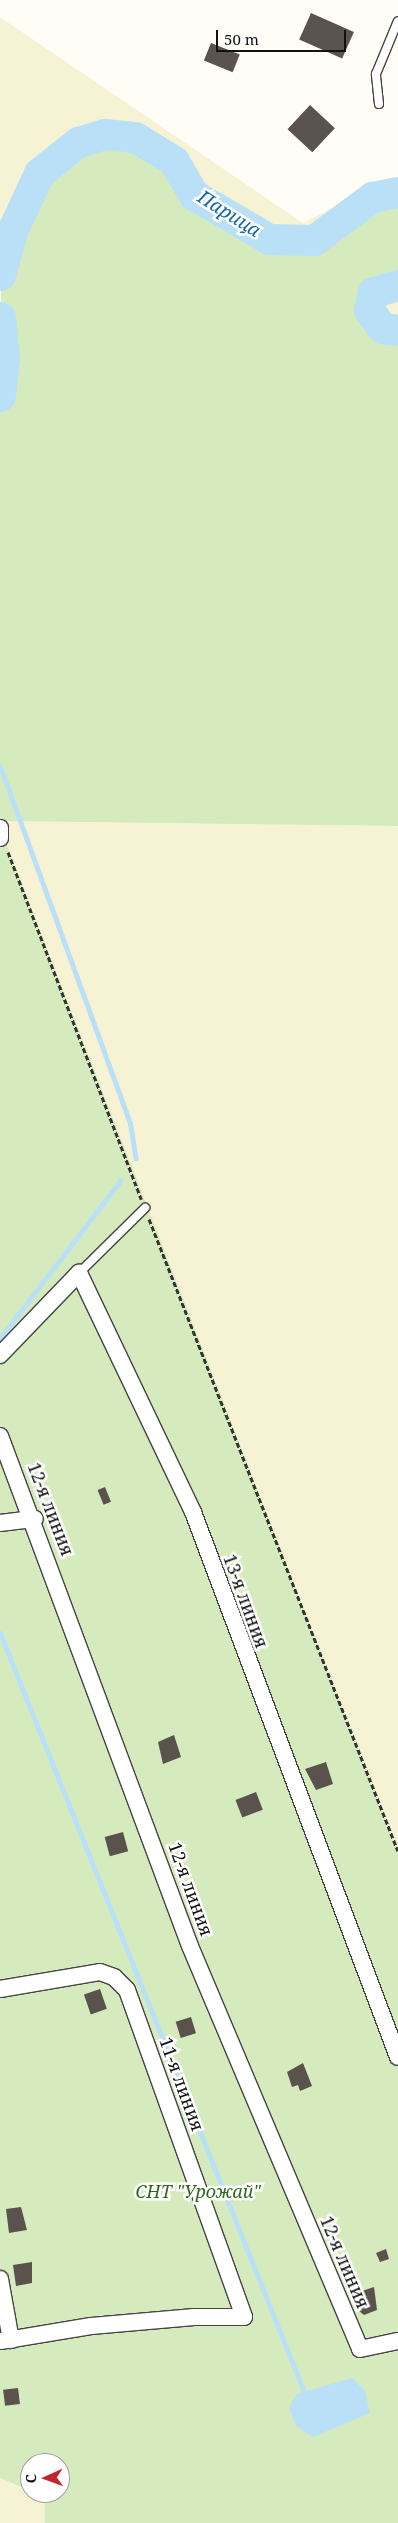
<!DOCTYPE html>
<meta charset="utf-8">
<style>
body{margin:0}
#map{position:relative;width:398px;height:2523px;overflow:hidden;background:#fffdf5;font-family:"Noto Serif",serif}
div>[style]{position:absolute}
.farmland>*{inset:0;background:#f6f3d4}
.green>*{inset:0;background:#d5ebbd}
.water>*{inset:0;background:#b9e0f7}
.stream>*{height:5px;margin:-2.5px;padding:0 2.5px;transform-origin:2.5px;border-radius:2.5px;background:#b9e0f7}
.river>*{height:31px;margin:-15.5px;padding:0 15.5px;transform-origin:15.5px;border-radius:15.5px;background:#b9e0f7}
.building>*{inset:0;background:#5a524d;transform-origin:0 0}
.path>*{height:3px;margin-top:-1.5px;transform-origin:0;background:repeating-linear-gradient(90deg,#333 0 5px,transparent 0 7.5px)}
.roads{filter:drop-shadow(1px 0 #444) drop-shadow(-1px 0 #444) drop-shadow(0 1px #444) drop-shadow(0 -1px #444)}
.lane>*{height:8px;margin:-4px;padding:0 4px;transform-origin:4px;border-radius:4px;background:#fff}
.street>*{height:16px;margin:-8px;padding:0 8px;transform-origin:8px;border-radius:8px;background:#fff}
span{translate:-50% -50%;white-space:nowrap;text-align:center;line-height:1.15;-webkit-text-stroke:5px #fff;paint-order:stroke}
.street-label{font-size:18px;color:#111}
.park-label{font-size:18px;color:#2f6b1f;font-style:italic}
.water-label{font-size:19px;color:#1768a6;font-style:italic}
.north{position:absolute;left:20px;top:2453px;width:50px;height:50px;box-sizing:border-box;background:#fff;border:1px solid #a0a0a0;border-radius:50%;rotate:268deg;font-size:14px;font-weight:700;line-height:20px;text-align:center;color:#111}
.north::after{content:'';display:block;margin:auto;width:18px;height:22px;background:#c4262e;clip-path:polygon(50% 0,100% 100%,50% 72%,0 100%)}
.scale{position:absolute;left:216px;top:30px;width:130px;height:22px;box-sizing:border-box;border:2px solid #111;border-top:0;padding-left:6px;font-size:15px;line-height:18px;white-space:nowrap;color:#111;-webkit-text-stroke:4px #fff;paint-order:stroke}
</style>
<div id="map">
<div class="farmland">
<i style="clip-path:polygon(0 17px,303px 223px,395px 176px,398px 192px,372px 197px,314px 240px,269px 239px,194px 195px,174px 161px,135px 137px,105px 134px,78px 142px,39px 173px,12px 231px,0 275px)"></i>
<i style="clip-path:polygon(398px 285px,398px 330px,382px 328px,369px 310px,373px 292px)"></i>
<i style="clip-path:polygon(0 317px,4px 358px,0 396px)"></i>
<i style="clip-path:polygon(0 821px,398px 826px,398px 1851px,145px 1208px,2px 837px)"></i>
<i style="clip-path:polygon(0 2478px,45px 2498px,45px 2523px,0 2523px)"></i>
</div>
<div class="green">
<i style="clip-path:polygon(105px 134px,135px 137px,174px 161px,194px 195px,269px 239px,314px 240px,372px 197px,398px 192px,398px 285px,373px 292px,369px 310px,382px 328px,398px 330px,398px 826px,0 821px,0 396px,4px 358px,0 275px,12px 231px,39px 173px,78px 142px)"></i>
<i style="clip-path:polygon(0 828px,398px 1851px,398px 2523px,45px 2523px,45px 2498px,34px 2493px,60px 2493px,60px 2463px,30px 2463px,30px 2491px,0 2478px)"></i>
</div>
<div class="water">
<i style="clip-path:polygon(352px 2378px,365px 2391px,370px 2413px,313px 2437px,296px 2426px,289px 2408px,297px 2394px)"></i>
</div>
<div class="stream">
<i style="left:0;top:766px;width:380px;rotate:70deg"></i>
<i style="left:130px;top:1123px;width:36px;rotate:81deg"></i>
<i style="left:0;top:1338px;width:199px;rotate:-52.6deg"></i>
<i style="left:0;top:1633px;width:818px;rotate:68.17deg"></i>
</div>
<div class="river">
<i style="left:0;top:275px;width:46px;rotate:-74.7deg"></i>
<i style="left:12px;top:231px;width:64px;rotate:-65deg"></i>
<i style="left:39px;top:173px;width:50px;rotate:-38.5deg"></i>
<i style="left:78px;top:142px;width:28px;rotate:-17deg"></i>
<i style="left:105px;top:134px;width:30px;rotate:6deg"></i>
<i style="left:135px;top:137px;width:46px;rotate:31.6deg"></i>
<i style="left:174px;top:161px;width:39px;rotate:60deg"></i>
<i style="left:194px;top:195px;width:87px;rotate:30.4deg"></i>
<i style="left:269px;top:239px;width:45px;rotate:1.3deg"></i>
<i style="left:314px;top:240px;width:72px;rotate:-36.6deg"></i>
<i style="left:372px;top:197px;width:26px;rotate:-11deg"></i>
<i style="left:398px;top:285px;width:26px;rotate:164deg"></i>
<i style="left:373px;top:292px;width:18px;rotate:103deg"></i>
<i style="left:369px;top:310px;width:22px;rotate:54deg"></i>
<i style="left:382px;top:328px;width:16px;rotate:7deg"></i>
<i style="left:0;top:317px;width:41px;rotate:84.4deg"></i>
<i style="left:4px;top:358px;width:38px;rotate:96deg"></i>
</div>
<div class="building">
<i style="left:311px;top:13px;width:47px;height:29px;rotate:24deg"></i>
<i style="left:211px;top:43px;width:31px;height:19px;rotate:22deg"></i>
<i style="left:310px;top:105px;width:34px;height:33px;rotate:43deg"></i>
<i style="left:105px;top:1487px;width:16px;height:8px;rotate:68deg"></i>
<i style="clip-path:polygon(174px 1735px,181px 1757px,163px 1764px,158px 1742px)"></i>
<i style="clip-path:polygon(326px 1762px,333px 1784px,316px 1790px,305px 1769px)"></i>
<i style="left:256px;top:1792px;width:19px;height:22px;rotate:69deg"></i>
<i style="left:123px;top:1832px;width:20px;height:19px;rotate:75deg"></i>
<i style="left:100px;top:1989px;width:21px;height:17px;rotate:71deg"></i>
<i style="left:191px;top:2017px;width:17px;height:16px;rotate:73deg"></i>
<i style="clip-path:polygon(303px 2063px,312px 2086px,300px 2091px,298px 2085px,292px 2087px,287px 2072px)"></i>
<i style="clip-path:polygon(21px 2207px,27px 2230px,9px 2233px,6px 2209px)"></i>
<i style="clip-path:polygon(386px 2249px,389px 2259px,380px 2262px,376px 2253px)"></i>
<i style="clip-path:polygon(32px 2262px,32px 2283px,16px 2286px,13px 2265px)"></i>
<i style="clip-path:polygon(374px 2287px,377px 2310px,364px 2315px,359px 2311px,356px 2293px)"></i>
<i style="left:18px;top:2388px;width:16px;height:15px;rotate:83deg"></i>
</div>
<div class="path">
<i style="left:8px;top:852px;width:372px;rotate:69deg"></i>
<i style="left:149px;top:1219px;width:679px;rotate:68.5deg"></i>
</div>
<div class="roads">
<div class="lane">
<i style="left:379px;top:104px;width:30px;rotate:-96deg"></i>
<i style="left:376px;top:74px;width:57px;rotate:-67.5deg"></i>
<i style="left:79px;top:1273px;width:93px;rotate:-44.6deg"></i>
</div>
<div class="street">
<i style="left:0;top:828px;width:10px;rotate:90deg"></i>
<i style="left:0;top:1355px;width:114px;rotate:-46.1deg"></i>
<i style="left:79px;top:1273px;width:265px;rotate:64.5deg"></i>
<i style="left:193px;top:1512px;width:582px;rotate:69.39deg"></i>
<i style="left:0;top:1436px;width:544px;rotate:69.57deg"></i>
<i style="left:190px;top:1946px;width:437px;rotate:67.1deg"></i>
<i style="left:360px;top:2349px;width:39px;rotate:-12deg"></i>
<i style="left:0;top:1523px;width:35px;rotate:-7deg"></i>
<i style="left:0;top:1989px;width:101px;rotate:-9.6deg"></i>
<i style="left:100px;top:1972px;width:15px;rotate:20deg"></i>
<i style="left:114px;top:1977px;width:18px;rotate:45deg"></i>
<i style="left:127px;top:1990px;width:347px;rotate:70.3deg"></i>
<i style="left:244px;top:2317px;width:50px;rotate:180deg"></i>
<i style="left:194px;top:2317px;width:103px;rotate:175deg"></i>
<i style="left:91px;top:2326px;width:92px;rotate:170.6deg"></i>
<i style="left:0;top:2279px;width:62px;rotate:79.8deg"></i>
</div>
</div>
<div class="street-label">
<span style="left:51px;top:1509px;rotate:69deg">12-я линия</span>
<span style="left:246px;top:1601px;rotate:70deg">13-я линия</span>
<span style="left:191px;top:1889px;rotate:70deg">12-я линия</span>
<span style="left:182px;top:2084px;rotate:70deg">11-я линия</span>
<span style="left:345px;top:2262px;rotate:67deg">12-я линия</span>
</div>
<div class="park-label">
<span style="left:198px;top:2191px">СНТ "Урожай"</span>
</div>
<div class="water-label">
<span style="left:229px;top:214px;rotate:32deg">Парица</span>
</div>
<div class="north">С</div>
<div class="scale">50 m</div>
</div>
